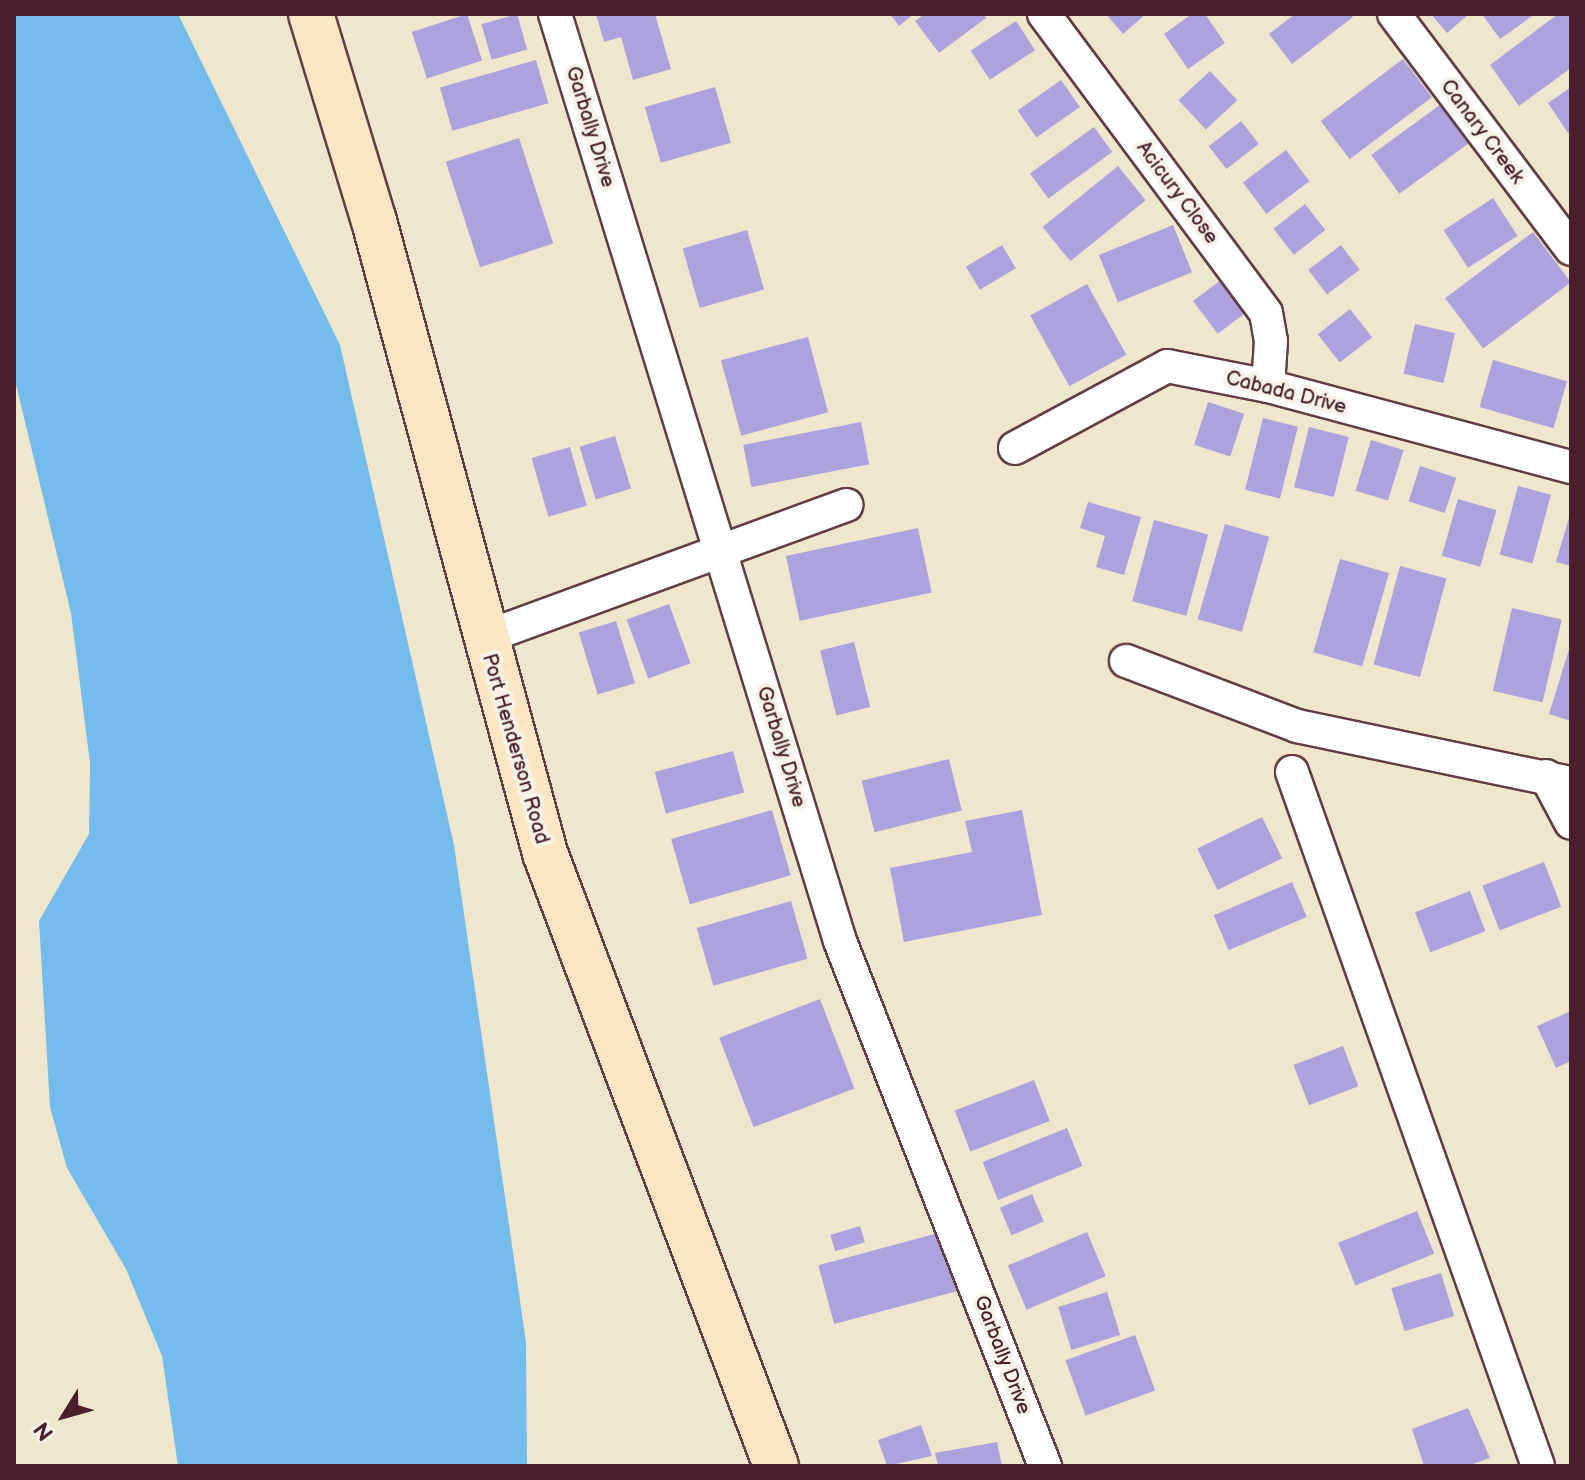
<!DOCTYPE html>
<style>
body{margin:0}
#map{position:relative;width:1585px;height:1480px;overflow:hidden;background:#eee7cd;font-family:"Balsamiq Sans",sans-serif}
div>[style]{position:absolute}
.water>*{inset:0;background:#75bbec}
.building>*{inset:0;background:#ada2de;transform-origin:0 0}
.roads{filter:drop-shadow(2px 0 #633d43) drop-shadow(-2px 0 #633d43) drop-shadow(0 2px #633d43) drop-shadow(0 -2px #633d43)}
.street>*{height:32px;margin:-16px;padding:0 16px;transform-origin:16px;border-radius:16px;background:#fff}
.secondary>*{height:44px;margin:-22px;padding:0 22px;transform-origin:22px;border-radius:22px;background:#fce6c4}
span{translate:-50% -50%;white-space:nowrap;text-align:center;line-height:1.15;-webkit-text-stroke:8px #f7f3e8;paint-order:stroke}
.street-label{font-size:20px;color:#4a1f2b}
.frame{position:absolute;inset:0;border:16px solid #4a1f2b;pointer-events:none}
.north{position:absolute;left:24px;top:1376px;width:80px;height:80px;-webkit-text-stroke:6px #f7f3e8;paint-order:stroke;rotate:233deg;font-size:22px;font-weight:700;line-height:32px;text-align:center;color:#4a1f2b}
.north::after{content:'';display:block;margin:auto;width:28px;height:36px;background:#4a1f2b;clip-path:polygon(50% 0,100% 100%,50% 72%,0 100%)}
</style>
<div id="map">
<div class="water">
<i style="clip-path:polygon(14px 14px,178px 14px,340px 345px,454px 845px,526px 1342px,527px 1466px,178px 1466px,162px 1356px,126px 1269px,67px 1168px,50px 1107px,39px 921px,89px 834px,90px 763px,71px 613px,14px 376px)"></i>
</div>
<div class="building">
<i style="left:467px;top:14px;width:49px;height:58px;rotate:72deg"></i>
<i style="left:517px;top:14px;width:37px;height:37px;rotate:74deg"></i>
<i style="clip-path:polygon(596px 14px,655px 14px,671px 69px,633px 80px,621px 37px,604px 42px)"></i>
<i style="clip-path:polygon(890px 14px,914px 14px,899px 26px)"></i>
<i style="clip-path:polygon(925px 14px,983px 14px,986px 18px,939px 53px,915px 21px)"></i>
<i style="clip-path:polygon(1106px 14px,1146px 14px,1123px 34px)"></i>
<i style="clip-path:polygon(1192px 14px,1205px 14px,1225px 43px,1188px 69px,1164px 34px)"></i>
<i style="clip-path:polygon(1295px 14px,1350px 14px,1353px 17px,1292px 64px,1269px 34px)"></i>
<i style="clip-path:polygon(1431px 14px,1469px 14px,1447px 33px)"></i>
<i style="clip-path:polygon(1482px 14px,1535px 14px,1500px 39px)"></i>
<i style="clip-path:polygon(1558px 14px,1571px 14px,1571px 68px,1519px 106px,1490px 65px)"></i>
<i style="left:1016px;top:21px;width:35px;height:54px;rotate:57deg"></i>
<i style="left:1403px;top:59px;width:48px;height:103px;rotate:53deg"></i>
<i style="left:536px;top:60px;width:45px;height:100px;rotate:74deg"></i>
<i style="left:1210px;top:71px;width:40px;height:43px;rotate:47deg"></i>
<i style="left:1061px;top:80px;width:33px;height:53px;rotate:55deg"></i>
<i style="left:715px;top:87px;width:58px;height:73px;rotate:74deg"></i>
<i style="clip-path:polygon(1571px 87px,1571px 131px,1568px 133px,1548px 103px)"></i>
<i style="left:1444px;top:102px;width:48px;height:90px;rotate:54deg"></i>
<i style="left:1241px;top:121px;width:29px;height:41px;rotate:52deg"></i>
<i style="left:1094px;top:127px;width:31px;height:79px;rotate:54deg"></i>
<i style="left:519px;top:138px;width:111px;height:77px;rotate:72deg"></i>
<i style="left:1286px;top:150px;width:39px;height:54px;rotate:53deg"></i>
<i style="left:1118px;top:166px;width:44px;height:97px;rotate:51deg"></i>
<i style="left:1493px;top:198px;width:45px;height:59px;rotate:57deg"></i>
<i style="left:1305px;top:204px;width:33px;height:40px;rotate:52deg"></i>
<i style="left:1173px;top:225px;width:51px;height:80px;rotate:68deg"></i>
<i style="left:747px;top:230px;width:62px;height:67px;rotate:74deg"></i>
<i style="left:1533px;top:232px;width:63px;height:110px;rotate:53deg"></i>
<i style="left:1002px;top:245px;width:27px;height:42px;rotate:59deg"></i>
<i style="left:1341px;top:245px;width:31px;height:41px;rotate:53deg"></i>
<i style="left:1225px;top:277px;width:41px;height:40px;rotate:53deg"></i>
<i style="left:1087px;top:284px;width:81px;height:65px;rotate:61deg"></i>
<i style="left:1350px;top:309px;width:36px;height:41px;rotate:52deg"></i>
<i style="left:1415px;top:324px;width:41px;height:51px;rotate:13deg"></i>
<i style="left:808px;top:337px;width:78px;height:90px;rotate:75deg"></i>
<i style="left:1493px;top:360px;width:77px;height:49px;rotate:16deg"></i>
<i style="left:1208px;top:402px;width:38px;height:45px;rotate:18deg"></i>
<i style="left:1263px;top:418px;width:36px;height:74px;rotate:14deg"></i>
<i style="left:861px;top:422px;width:43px;height:120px;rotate:79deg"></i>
<i style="left:1309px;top:427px;width:41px;height:62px;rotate:14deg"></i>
<i style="left:615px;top:436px;width:55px;height:37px;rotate:73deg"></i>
<i style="left:1371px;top:440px;width:34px;height:53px;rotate:17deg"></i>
<i style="left:570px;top:447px;width:61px;height:40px;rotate:74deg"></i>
<i style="left:1420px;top:466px;width:38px;height:37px;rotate:18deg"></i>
<i style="left:1518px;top:486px;width:34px;height:71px;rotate:15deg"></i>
<i style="left:1458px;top:499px;width:40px;height:59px;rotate:16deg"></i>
<i style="clip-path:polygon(1088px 502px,1141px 517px,1124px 575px,1096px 567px,1105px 536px,1080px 528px)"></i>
<i style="clip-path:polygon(1571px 511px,1571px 566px,1556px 562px)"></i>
<i style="left:1154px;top:520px;width:56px;height:84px;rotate:15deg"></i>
<i style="left:1225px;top:524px;width:46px;height:99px;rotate:16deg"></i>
<i style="left:918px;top:528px;width:66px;height:135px;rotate:78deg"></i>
<i style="left:1340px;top:559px;width:51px;height:97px;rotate:16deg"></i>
<i style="left:1400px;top:566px;width:48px;height:102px;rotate:15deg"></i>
<i style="left:669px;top:604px;width:63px;height:45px;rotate:70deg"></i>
<i style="left:1512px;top:608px;width:51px;height:85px;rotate:13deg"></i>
<i style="left:616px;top:621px;width:65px;height:39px;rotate:73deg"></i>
<i style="left:854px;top:642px;width:67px;height:35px;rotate:76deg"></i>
<i style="clip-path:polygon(1571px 643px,1571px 721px,1549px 714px)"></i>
<i style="left:733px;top:751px;width:43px;height:81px;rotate:75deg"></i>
<i style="left:949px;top:759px;width:53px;height:90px;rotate:76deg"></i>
<i style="left:772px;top:810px;width:68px;height:105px;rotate:74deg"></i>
<i style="clip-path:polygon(1022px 810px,1042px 915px,904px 942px,890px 868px,972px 852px,965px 821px)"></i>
<i style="left:1262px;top:817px;width:46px;height:72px;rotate:64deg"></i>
<i style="left:1544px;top:862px;width:48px;height:66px;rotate:69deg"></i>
<i style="left:1292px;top:882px;width:38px;height:85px;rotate:67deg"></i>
<i style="left:1470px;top:891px;width:43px;height:59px;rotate:69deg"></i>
<i style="left:791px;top:901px;width:60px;height:98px;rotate:74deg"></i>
<i style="left:820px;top:999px;width:96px;height:108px;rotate:69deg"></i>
<i style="clip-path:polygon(1571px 1011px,1571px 1061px,1556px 1068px,1537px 1026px)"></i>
<i style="left:1343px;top:1046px;width:43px;height:53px;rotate:69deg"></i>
<i style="left:1034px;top:1080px;width:44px;height:85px;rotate:69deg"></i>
<i style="left:1067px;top:1128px;width:41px;height:91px;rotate:68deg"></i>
<i style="left:1032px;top:1194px;width:30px;height:35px;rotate:67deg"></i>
<i style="left:1417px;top:1211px;width:46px;height:85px;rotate:68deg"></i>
<i style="left:860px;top:1226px;width:17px;height:31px;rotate:73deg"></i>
<i style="left:942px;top:1232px;width:61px;height:128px;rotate:75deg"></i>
<i style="left:1087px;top:1232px;width:48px;height:86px;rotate:67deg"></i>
<i style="left:1441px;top:1273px;width:45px;height:52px;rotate:73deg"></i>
<i style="left:1107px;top:1292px;width:45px;height:51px;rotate:73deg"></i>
<i style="left:1135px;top:1335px;width:59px;height:74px;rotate:70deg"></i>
<i style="clip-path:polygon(1468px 1408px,1490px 1458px,1467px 1466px,1424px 1466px,1412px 1429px)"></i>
<i style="clip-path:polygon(921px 1425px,932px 1456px,887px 1466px,878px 1440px)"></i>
<i style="clip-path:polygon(997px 1442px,1002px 1466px,938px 1466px,935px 1453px)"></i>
</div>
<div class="roads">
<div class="street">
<i style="left:555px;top:14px;width:970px;rotate:72.91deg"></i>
<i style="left:840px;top:941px;width:564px;rotate:68.67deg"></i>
<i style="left:1044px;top:14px;width:372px;rotate:53.4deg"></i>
<i style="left:1266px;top:313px;width:28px;rotate:80deg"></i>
<i style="left:1271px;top:341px;width:45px;rotate:93.8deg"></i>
<i style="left:1394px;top:14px;width:294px;rotate:53deg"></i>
<i style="left:1015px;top:448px;width:173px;rotate:-28.3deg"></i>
<i style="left:1167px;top:366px;width:103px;rotate:11.2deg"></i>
<i style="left:1268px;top:386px;width:314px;rotate:15deg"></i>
<i style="left:483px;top:638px;width:387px;rotate:-20.1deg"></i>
<i style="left:1126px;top:661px;width:183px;rotate:20.8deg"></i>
<i style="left:1297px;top:726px;width:280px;rotate:11.8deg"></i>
<i style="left:1292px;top:772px;width:736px;rotate:70.48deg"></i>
<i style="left:1546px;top:776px;width:53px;rotate:62deg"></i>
</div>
<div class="secondary">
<i style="left:311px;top:14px;width:216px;rotate:73.1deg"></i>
<i style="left:374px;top:221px;width:655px;rotate:74.86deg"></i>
<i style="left:545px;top:853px;width:655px;rotate:69.35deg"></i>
</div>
</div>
<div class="street-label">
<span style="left:590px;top:127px;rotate:73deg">Garbally Drive</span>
<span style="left:1482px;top:132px;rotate:53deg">Canary Creek</span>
<span style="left:1177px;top:193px;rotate:53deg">Acicury Close</span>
<span style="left:1286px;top:393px;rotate:14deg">Cabada Drive</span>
<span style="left:781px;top:747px;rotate:73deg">Garbally Drive</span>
<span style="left:515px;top:749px;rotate:74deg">Port Henderson Road</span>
<span style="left:1002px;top:1355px;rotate:69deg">Garbally Drive</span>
</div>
<div class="frame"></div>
<div class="north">N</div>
</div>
